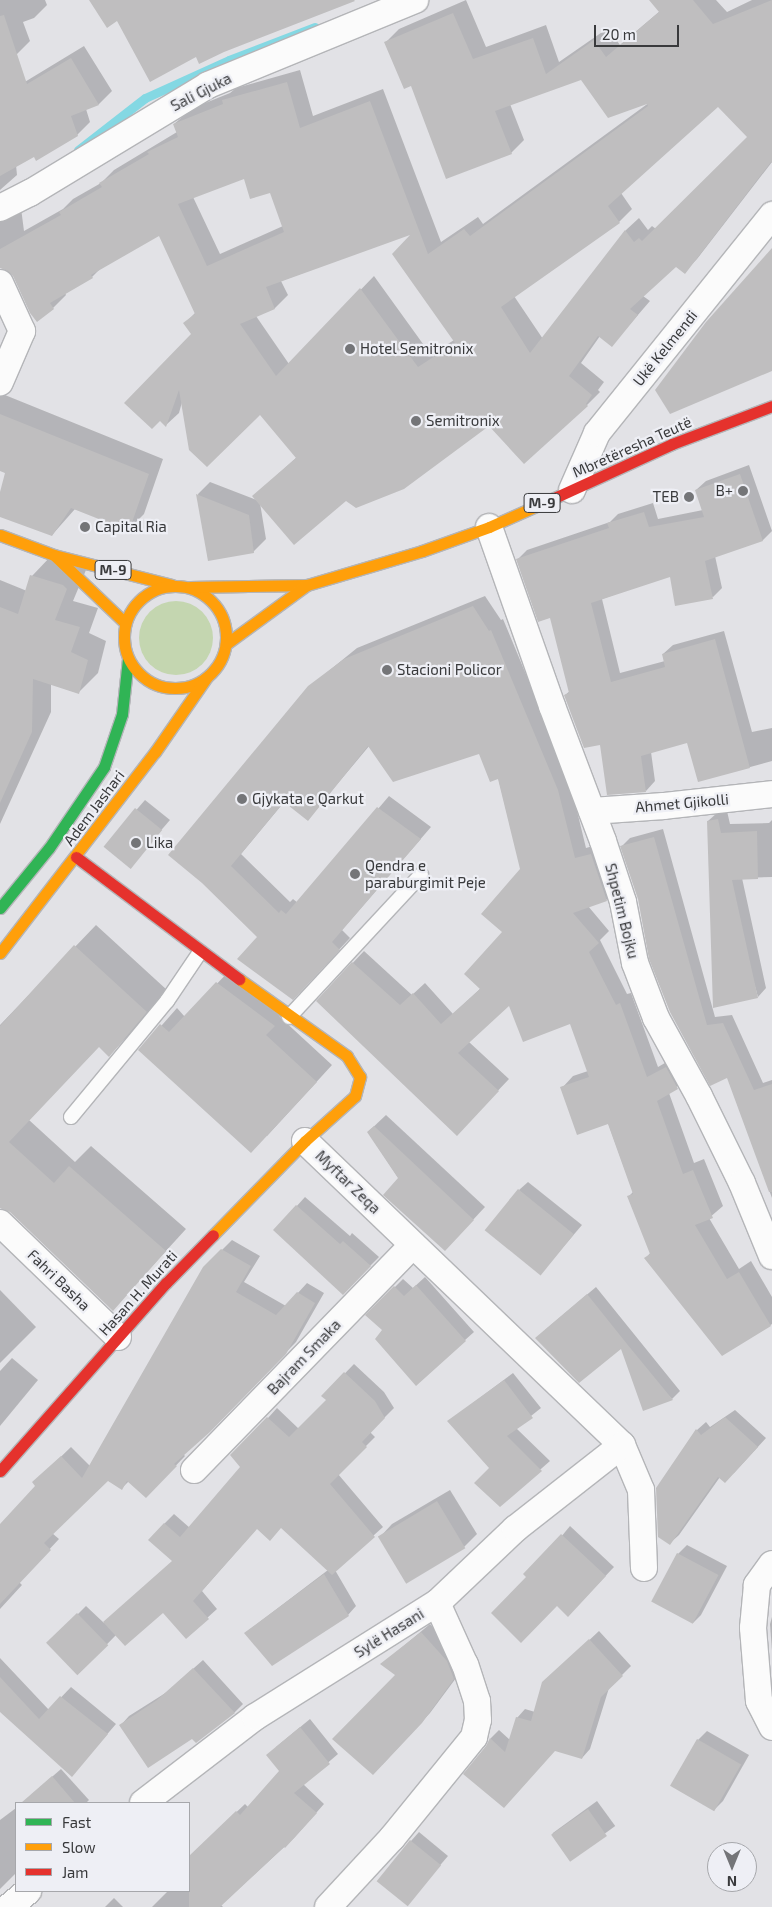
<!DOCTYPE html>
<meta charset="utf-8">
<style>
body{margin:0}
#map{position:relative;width:772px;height:1907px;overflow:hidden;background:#e2e2e6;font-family:"Exo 2",sans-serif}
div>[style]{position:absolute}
.green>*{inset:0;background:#c4d6b0}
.round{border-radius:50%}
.shadow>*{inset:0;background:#0003;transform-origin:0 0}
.stream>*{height:9px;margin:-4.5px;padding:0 4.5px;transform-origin:4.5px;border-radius:4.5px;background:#84d8e3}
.building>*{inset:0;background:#bfbebf;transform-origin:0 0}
.roads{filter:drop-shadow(1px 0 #b4b5b8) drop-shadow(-1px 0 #b4b5b8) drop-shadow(0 1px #b4b5b8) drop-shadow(0 -1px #b4b5b8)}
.lane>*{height:14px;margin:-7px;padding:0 7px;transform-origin:7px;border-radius:7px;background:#fbfbfb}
.street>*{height:26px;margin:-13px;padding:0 13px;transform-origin:13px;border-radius:13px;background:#fbfbfb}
.fast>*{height:11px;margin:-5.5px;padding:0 5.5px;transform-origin:5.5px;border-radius:5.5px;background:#30b455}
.slow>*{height:11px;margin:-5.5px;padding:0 5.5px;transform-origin:5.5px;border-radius:5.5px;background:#ff9f0a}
.slow>.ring{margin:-5.5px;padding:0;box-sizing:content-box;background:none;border:11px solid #ff9f0a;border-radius:50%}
.jam>*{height:11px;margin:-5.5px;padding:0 5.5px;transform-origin:5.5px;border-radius:5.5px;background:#e5322d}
.dots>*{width:14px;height:14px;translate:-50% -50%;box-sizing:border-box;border:2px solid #eeeff5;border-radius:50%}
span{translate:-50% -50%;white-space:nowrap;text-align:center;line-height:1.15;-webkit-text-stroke:4.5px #eeeff5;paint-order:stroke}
.shield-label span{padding:1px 4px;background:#eeeff5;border:1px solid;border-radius:4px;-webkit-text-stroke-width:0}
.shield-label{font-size:14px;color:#393a3c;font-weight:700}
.street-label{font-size:15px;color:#393a3c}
.poi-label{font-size:15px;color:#393a3c}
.left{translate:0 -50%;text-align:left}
.right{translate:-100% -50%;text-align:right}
.legend{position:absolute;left:15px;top:1802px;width:175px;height:90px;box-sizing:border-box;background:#eeeff5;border:1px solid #a6a7ab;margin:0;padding:6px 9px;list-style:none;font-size:15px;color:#393a3c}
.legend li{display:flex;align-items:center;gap:10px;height:25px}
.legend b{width:25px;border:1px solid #a6a7ab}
.north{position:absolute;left:707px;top:1842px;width:50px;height:50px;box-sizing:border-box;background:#eeeff5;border:1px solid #a6a7ab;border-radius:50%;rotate:180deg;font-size:14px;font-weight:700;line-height:20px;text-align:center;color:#393a3c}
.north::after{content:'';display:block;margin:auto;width:18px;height:22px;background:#747578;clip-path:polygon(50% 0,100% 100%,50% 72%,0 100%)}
.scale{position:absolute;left:594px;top:25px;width:85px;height:22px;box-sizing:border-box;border:2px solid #393a3c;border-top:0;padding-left:6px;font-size:15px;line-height:18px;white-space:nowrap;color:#393a3c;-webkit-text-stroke:4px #eeeff5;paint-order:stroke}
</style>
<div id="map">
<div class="green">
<i class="round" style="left:139px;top:601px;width:74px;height:74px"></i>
</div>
<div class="shadow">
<i style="clip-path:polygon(0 0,45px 0,47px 5px,34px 18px,23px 22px,30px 41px,17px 54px,0 59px)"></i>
<i style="clip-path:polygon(evenodd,466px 0,486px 47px,546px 25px,559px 62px,608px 28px,620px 45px,660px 11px,651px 0,716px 0,727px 12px,752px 0,772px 0,772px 162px,697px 259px,684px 272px,676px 265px,643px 296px,650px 301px,612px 345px,600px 336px,581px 363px,604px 382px,598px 390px,600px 392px,587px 405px,489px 424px,346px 499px,260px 503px,266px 539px,253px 552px,209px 559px,198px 494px,210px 482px,259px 501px,254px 496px,297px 457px,260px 413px,182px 402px,179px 413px,166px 425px,193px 334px,185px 323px,196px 312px,160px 234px,100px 269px,92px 277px,65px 293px,66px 295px,53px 308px,0 265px,0 203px,21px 208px,24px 231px,63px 209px,73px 199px,101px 183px,114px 170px,177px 132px,174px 124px,193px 108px,230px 93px,236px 88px,300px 70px,313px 116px,383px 89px,441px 242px,478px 217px,483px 224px,650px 102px,581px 79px,510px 104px,524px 140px,511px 153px,411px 85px,386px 42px,399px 29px,466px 0,718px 105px,749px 137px,656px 229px,652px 226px,648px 230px,639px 218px,626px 230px,543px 339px,514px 296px,619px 222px,632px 209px,621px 193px,718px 105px,466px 0,245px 177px,271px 192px,283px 226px,220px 254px,193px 197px,245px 177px,466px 0,414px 232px,454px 340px,431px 355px,374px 276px,289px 364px,256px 316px,275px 308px,288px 295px,281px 281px,414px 232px)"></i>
<i style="clip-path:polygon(84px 46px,112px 91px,99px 104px,86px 109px,90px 122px,77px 135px,16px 165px,17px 175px,0 190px,0 97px)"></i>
<i style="clip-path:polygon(0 393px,163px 459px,144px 514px,129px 529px,75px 509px,52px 535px,0 515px,0 497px,6px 473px,0 470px)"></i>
<i style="clip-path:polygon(749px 465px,772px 531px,763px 540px,715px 556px,722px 588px,713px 597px,671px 575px,602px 599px,620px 673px,665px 661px,663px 654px,673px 645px,724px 631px,752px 732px,772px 728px,772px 761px,699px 781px,688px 742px,651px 752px,655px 781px,646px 791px,602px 744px,565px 695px,570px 691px,551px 617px,518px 559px,527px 550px,610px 522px,618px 514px,653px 503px,658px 519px,703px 510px,696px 490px,706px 481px)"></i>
<i style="clip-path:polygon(51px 556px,86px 570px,73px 601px,98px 608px,89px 633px,106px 641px,98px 673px,78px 693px,51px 684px,51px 712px,0 824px,0 580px,27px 591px,32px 576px)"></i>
<i style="clip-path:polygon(485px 596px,501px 620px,503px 619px,569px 778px,586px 848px,603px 843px,617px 888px,606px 900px,588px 906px,609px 931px,600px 940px,627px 994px,631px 993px,658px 1067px,677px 1056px,688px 1077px,669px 1093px,694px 1163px,704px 1159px,723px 1206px,709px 1218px,739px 1269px,751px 1261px,772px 1297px,772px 1324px,722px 1355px,646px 1258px,651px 1252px,628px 1197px,633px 1192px,608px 1123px,562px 1088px,573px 1076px,588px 1071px,571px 1022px,509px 1004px,469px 1042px,509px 1079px,457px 1134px,317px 1001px,364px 951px,412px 995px,425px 983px,453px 1014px,481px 988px,504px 932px,521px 869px,498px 777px,480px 752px,370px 745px,308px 819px,285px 801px,241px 854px,290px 902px,293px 899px,298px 903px,389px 796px,431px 827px,342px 930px,350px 938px,304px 987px,259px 937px,203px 882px,309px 687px,357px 648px)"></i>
<i style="clip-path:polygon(145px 800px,170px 820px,138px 857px,105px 846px)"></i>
<i style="clip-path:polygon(727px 811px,730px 824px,769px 823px,772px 820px,772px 877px,742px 878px,766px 988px,758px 997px,708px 821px,717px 813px)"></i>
<i style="clip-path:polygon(663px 829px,715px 1017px,732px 1015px,763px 1083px,772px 1080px,772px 1198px,727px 1076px,639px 899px,622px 846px,630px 838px)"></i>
<i style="clip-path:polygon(96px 925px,167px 990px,130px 1034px,109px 1055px,99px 1046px,29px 1120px,75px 1162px,91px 1146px,186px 1229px,113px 1309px,11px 1211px,0 1208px,0 1025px)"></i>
<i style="clip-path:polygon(233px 967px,281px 1018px,332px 1065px,267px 1136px,140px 1050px,177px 1008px,185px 1017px)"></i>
<i style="clip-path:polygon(386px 1115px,485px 1207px,457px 1237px,399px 1179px,368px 1132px)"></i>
<i style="clip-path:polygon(528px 1182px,582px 1225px,541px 1273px,519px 1190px)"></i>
<i style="clip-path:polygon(305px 1197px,350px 1236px,352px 1233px,379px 1257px,343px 1293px,275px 1230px)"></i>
<i style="clip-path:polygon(232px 1240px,260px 1256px,244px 1282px,286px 1306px,307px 1283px,324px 1293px,296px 1342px,209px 1431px,183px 1454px,185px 1456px,146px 1497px,129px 1481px,122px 1488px,107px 1480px,52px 1533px,59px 1539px,19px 1582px,22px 1585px,0 1609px,0 1526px,37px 1486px,44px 1473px,71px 1447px,90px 1466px,204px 1268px)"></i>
<i style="clip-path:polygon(425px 1277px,474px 1332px,416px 1384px,383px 1330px,367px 1315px,403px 1279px,413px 1288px)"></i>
<i style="clip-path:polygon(596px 1287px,680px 1391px,672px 1399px,622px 1347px,545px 1330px)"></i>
<i style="clip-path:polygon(0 1290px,36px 1327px,0 1363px)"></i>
<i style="clip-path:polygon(12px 1358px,38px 1380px,0 1426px,0 1371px)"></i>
<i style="clip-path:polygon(354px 1364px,384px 1392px,394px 1408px,370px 1432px,375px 1437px,338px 1474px,383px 1527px,335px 1570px,356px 1606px,348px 1615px,245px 1633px,328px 1570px,282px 1527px,257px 1528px,202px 1591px,217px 1609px,186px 1637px,163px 1611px,116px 1635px,79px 1673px,48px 1644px,86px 1606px,104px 1623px,174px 1560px,150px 1540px,165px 1523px,174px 1514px,190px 1528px,242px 1467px,231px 1455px,268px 1418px,277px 1408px,299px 1429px,327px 1400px,323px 1396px)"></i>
<i style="clip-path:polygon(513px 1373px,541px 1408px,516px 1428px,550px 1461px,500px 1505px,491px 1468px,449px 1421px)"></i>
<i style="clip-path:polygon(735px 1410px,766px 1438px,734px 1473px,720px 1477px,679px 1535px,670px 1543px,657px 1488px,697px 1430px,706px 1422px,710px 1427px)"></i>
<i style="clip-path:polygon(450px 1490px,477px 1534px,464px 1547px,380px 1537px,392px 1524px)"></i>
<i style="clip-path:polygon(570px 1526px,614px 1567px,577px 1606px,557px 1604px,528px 1577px)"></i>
<i style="clip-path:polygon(687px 1545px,727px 1566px,701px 1615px,693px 1623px,678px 1554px)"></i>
<i style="clip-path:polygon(772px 1617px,772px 1651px,770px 1624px)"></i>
<i style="clip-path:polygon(430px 1624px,455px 1653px,462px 1670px,430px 1713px,382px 1765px,397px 1675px,382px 1664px)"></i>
<i style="clip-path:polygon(599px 1631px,631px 1666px,609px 1688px,590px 1749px,582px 1758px,555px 1750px,512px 1798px,487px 1747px,491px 1738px,499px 1730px,510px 1740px,517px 1718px,525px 1709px,535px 1712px,553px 1674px)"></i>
<i style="clip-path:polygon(0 1658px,49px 1710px,71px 1687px,116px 1724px,72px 1775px,0 1710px)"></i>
<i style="clip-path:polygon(203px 1660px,243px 1704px,235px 1712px,196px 1742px,192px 1738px,121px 1725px,129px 1716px,167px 1692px)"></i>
<i style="clip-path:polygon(310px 1719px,338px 1754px,303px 1784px,324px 1804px,294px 1838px,221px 1905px,223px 1907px,152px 1907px,168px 1891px,189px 1891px,189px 1857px,245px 1804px,248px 1807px,280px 1771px,276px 1747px)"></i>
<i style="clip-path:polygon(707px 1731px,749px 1755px,723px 1801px,714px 1810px,698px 1740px)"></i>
<i style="clip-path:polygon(61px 1769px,89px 1800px,86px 1803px,22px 1803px)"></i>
<i style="left:597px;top:1801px;width:31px;height:55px;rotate:54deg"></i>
<i style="clip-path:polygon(16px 1808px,16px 1873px,0 1889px,0 1820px)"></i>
<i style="clip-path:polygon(419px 1832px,448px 1856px,407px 1904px,411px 1841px)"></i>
<i style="clip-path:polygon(114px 1898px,123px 1907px,105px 1907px)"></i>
</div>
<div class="stream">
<i style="left:78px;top:150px;width:85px;rotate:-37.8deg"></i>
<i style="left:145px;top:98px;width:92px;rotate:-24.3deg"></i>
<i style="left:229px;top:60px;width:92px;rotate:-21deg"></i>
</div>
<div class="building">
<i style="clip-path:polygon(89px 0,354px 0,355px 1px,224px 52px,199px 64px,196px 57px,150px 82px,117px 21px,107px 28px)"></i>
<i style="clip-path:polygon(evenodd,649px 0,693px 0,713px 24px,772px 0,772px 163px,771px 162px,685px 274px,676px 267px,630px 309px,638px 315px,612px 347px,598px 336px,569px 376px,592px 395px,586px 404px,588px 406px,524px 464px,489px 426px,404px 489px,356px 508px,346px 501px,294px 545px,252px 496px,296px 458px,260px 415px,207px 467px,189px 450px,179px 390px,166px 427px,160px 421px,152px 429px,124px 403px,191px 334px,183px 323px,195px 314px,159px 236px,91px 275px,93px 278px,50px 303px,54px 309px,37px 322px,30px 313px,13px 276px,8px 271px,0 268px,0 249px,61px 215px,59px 212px,102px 187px,99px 183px,149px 154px,147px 152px,178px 137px,173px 124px,223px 104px,222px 100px,287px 82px,300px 128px,370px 101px,428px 254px,464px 229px,470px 236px,648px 106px,647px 104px,608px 118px,581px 80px,495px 111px,512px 154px,446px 179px,411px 86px,404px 89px,384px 42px,453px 13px,473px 59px,533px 38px,546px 74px,594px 40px,606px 57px,659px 12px,649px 0,718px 107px,747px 137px,642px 241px,639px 238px,634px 242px,625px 230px,530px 353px,501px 307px,620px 223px,608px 206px,718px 107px,649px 0,244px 179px,250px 199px,270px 193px,284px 232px,207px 266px,178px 204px,244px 179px,649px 0,410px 235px,392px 254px,455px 343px,418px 367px,360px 288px,276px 376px,240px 324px,275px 309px,266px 287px,410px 235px)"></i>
<i style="clip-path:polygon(4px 15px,27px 84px,71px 58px,99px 105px,71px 116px,78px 136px,36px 161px,34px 157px,0 176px,0 16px)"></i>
<i style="clip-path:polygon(772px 248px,772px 371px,670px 414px,655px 390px,706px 322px)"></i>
<i style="clip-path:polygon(0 414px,149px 474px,129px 531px,71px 508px,52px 536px,0 517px,0 492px,5px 473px,0 471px)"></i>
<i style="clip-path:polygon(740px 474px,763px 541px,705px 561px,713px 599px,675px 606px,670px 577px,591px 603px,611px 682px,665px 667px,662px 654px,715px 639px,750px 768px,698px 782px,687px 743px,641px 756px,646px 792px,607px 795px,600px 745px,584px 748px,564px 695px,569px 693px,550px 618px,538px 622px,516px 559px,609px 528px,607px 523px,644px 512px,649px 527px,704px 517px,695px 490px)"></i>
<i style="clip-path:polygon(196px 494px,249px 515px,254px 553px,208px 561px)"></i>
<i style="clip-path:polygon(30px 575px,63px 585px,67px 589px,55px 620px,80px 627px,71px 652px,88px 660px,79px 694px,33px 679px,32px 732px,0 803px,0 607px,18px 614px)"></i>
<i style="clip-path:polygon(473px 606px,489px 631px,491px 630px,558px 790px,575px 858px,591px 854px,607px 901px,573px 913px,599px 943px,589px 952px,616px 1005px,620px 1003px,647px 1077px,666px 1067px,678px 1089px,657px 1101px,683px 1174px,693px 1170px,713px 1218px,695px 1225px,727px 1279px,739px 1272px,771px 1326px,722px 1356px,644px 1258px,650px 1254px,627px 1196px,633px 1194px,608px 1124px,577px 1135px,560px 1087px,589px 1077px,570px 1024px,523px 1042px,509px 1006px,458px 1053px,499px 1091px,457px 1136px,316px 1001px,352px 962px,400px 1005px,413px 993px,441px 1024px,480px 989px,464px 974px,502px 932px,481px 914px,520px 869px,498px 779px,490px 782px,479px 754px,393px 782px,368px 746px,308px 821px,284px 802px,231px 866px,279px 913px,281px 910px,286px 914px,377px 807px,421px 839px,332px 942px,340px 950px,293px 1000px,237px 959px,257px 937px,202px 883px,168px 855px,308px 686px,344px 659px)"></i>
<i style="left:135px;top:808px;width:35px;height:50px;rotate:39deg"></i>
<i style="clip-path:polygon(718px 819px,721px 833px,757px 831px,758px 879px,732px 880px,758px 998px,713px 1008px,707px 821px)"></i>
<i style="clip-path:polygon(654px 837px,707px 1025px,723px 1023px,754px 1090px,772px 1084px,772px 1192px,769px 1192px,727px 1078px,710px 1086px,670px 1012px,649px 959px,638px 899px,620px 846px)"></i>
<i style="clip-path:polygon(74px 945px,147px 1012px,109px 1057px,99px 1047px,9px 1142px,54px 1183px,69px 1166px,166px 1251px,113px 1311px,10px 1212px,0 1208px,0 1026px)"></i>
<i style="clip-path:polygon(216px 982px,275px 1026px,266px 1035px,317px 1082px,251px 1153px,138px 1050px,160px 1024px,169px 1032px)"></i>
<i style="clip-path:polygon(374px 1126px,474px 1220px,445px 1251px,383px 1195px,398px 1178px,367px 1132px)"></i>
<i style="left:518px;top:1189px;width:72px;height:53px;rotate:39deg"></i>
<i style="clip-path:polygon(296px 1205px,340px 1244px,343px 1241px,371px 1266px,343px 1295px,273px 1230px)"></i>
<i style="clip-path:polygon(221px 1249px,251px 1266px,236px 1292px,276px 1315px,297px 1292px,315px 1303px,286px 1354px,210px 1432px,174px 1464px,177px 1466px,146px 1498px,127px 1481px,122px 1490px,108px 1481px,44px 1543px,51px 1550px,0 1604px,0 1524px,35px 1486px,32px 1482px,61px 1456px,82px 1478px,203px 1267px)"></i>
<i style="clip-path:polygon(416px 1285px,466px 1341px,416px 1386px,375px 1339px,382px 1330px,365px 1315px,394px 1286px,404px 1296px)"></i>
<i style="clip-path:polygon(587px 1294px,627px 1344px,673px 1400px,643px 1411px,621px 1349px,579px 1383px,535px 1338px)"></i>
<i style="clip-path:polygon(344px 1372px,375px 1401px,385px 1418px,362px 1442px,367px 1447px,330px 1484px,375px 1537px,332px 1575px,281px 1528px,270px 1541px,257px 1529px,193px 1601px,209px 1619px,186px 1639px,163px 1613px,125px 1646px,103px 1622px,172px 1561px,148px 1540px,164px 1523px,180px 1537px,240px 1467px,230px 1455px,267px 1417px,289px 1437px,326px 1400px,321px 1396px)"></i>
<i style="clip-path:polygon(504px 1380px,533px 1418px,507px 1436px,542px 1471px,500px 1507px,474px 1483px,489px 1468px,447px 1421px)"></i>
<i style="clip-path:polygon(725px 1417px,758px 1447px,725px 1483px,718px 1477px,670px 1545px,658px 1537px,656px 1488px,696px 1429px,701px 1435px)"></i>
<i style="left:437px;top:1501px;width:55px;height:69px;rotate:59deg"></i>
<i style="clip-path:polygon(561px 1534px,606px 1576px,568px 1617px,557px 1606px,521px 1643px,491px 1613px,526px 1577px,523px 1574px)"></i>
<i style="left:677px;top:1553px;width:47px;height:55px;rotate:28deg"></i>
<i style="clip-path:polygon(324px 1574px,349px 1616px,272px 1666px,244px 1633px)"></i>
<i style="left:77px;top:1613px;width:45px;height:43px;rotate:46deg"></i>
<i style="clip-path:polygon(421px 1632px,447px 1661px,454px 1679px,422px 1723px,373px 1775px,332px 1739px,395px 1675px,380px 1664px)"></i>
<i style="clip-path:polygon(589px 1639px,623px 1676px,601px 1697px,582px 1759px,555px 1751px,504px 1808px,463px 1774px,486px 1746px,490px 1738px,505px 1752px,516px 1717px,531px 1721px,542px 1682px)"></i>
<i style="clip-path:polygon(193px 1668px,235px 1713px,196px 1743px,192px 1739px,148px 1768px,119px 1725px,157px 1700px)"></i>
<i style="clip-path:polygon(0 1677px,39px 1719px,60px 1696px,108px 1734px,72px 1777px,0 1712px)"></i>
<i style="clip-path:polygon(300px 1727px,330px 1764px,294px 1793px,317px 1813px,285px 1848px,284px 1847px,220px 1907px,189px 1907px,189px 1856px,236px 1811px,240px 1815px,279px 1771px,266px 1755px)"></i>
<i style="left:697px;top:1739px;width:51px;height:54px;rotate:30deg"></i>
<i style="clip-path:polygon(52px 1776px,75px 1803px,21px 1803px)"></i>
<i style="left:588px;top:1809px;width:33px;height:45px;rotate:55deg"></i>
<i style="left:410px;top:1840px;width:40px;height:53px;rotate:39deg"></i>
</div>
<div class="roads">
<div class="lane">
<i style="left:289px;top:1017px;width:194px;rotate:-47.1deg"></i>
<i style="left:71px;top:1117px;width:151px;rotate:-50.4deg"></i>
<i style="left:167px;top:1001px;width:59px;rotate:-56deg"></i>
</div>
<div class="street">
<i style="left:0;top:208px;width:34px;rotate:-27deg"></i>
<i style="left:30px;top:193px;width:208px;rotate:-31.2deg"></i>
<i style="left:208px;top:85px;width:224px;rotate:-22.3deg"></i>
<i style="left:0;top:283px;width:53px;rotate:65.4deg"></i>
<i style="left:22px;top:331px;width:56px;rotate:113.3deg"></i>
<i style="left:572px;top:490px;width:62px;rotate:-66.3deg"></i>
<i style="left:597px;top:433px;width:280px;rotate:-51.2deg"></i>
<i style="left:489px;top:527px;width:190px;rotate:70.6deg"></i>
<i style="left:552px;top:706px;width:144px;rotate:69.3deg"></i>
<i style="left:603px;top:841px;width:64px;rotate:71.8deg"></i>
<i style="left:623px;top:902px;width:62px;rotate:78.9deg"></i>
<i style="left:635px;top:963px;width:59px;rotate:69.1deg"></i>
<i style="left:656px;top:1018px;width:89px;rotate:61.1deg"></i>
<i style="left:699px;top:1096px;width:97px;rotate:63.7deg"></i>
<i style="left:742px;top:1183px;width:79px;rotate:67.7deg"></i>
<i style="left:592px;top:811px;width:72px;rotate:-4deg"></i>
<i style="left:664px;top:806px;width:109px;rotate:-6.3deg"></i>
<i style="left:305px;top:1141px;width:439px;rotate:43.8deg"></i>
<i style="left:622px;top:1445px;width:49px;rotate:67.1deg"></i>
<i style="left:641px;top:1490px;width:78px;rotate:87.8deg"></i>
<i style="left:0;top:1223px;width:164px;rotate:44deg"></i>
<i style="left:194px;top:1470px;width:314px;rotate:-45.8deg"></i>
<i style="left:772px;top:1564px;width:26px;rotate:126deg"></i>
<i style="left:757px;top:1585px;width:43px;rotate:95.3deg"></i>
<i style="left:753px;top:1628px;width:73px;rotate:85.3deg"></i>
<i style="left:759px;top:1701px;width:29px;rotate:63deg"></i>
<i style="left:143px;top:1803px;width:141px;rotate:-37.5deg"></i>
<i style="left:255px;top:1717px;width:215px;rotate:-32.1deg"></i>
<i style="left:437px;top:1603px;width:108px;rotate:-43.5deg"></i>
<i style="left:515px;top:1529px;width:136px;rotate:-38.1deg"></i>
<i style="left:9px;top:1907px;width:25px;rotate:-40deg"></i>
<i style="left:328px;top:1907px;width:94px;rotate:-47.2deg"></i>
<i style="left:392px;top:1838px;width:130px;rotate:-50.9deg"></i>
<i style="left:474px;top:1737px;width:17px;rotate:-77deg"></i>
<i style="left:478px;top:1720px;width:19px;rotate:-93deg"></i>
<i style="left:477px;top:1701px;width:38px;rotate:-108deg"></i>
<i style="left:465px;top:1665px;width:68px;rotate:-114.3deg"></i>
</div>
<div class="fast">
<i style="left:0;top:908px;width:77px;rotate:-50.8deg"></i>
<i style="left:49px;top:848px;width:98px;rotate:-55.8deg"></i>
<i style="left:104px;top:767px;width:56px;rotate:-71.2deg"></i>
<i style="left:122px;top:714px;width:55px;rotate:-83.8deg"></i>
</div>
<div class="slow">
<i style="left:0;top:535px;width:58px;rotate:20.3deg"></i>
<i style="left:54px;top:555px;width:122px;rotate:14.3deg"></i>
<i style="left:55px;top:556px;width:97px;rotate:43.7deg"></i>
<i class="ring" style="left:124px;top:586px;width:91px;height:91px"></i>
<i style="left:190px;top:587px;width:117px;rotate:-1deg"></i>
<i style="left:307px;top:585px;width:120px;rotate:-16.5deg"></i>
<i style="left:422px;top:551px;width:71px;rotate:-19.7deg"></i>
<i style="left:489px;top:527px;width:69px;rotate:-24deg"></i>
<i style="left:226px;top:644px;width:100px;rotate:-36.1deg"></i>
<i style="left:0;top:953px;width:254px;rotate:-52.4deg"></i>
<i style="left:155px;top:752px;width:91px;rotate:-55.3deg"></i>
<i style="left:213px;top:1235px;width:132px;rotate:-45.6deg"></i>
<i style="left:305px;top:1141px;width:67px;rotate:-42deg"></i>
<i style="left:355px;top:1096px;width:20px;rotate:-75deg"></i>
<i style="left:360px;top:1077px;width:25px;rotate:-122deg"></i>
<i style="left:347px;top:1056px;width:133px;rotate:-144.5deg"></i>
</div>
<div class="jam">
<i style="left:552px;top:499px;width:132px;rotate:-24.6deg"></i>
<i style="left:672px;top:444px;width:107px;rotate:-20.8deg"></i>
<i style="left:76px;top:857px;width:204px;rotate:36.8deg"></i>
<i style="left:0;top:1471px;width:251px;rotate:-48.6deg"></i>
<i style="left:166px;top:1283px;width:67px;rotate:-45.6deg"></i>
</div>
</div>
<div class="dots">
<i style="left:350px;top:349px;background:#747578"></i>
<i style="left:416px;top:421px;background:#747578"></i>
<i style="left:743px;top:491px;background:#747578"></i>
<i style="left:689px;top:497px;background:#747578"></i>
<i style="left:85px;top:527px;background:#747578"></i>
<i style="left:387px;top:670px;background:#747578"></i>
<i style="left:242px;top:799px;background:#747578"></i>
<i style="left:136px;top:843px;background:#747578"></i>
<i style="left:355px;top:874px;background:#747578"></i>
</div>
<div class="shield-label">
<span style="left:542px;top:503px">M-9</span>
<span style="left:113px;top:570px">M-9</span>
</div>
<div class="street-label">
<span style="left:201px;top:92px;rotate:-27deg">Sali Gjuka</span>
<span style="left:665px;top:348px;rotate:-51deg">Ukë Kelmendi</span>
<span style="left:632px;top:447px;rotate:-24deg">Mbretëresha Teutë</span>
<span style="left:682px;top:803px;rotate:-5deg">Ahmet Gjikolli</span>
<span style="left:94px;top:808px;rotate:-53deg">Adem Jashari</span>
<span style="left:622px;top:911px;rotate:76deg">Shpetim Bojku</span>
<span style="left:348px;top:1182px;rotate:44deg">Myftar Zeqa</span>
<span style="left:59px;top:1280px;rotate:44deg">Fahri Basha</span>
<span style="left:138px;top:1293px;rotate:-48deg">Hasan H. Murati</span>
<span style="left:304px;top:1357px;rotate:-46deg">Bajram Smaka</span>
<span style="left:389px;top:1633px;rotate:-32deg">Sylë Hasani</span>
</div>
<div class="poi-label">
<span class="left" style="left:360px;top:349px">Hotel Semitronix</span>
<span class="left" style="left:426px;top:421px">Semitronix</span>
<span class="right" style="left:733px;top:491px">B+</span>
<span class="right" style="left:679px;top:497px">TEB</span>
<span class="left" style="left:95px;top:527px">Capital Ria</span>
<span class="left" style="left:397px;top:670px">Stacioni Policor</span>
<span class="left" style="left:252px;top:799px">Gjykata e Qarkut</span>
<span class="left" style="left:146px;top:843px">Lika</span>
<span class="left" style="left:365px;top:874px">Qendra e<br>paraburgimit Peje</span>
</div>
<ul class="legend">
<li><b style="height:6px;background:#30b455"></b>Fast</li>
<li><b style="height:6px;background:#ff9f0a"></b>Slow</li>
<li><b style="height:6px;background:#e5322d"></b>Jam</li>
</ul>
<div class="north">N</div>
<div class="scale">20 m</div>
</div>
